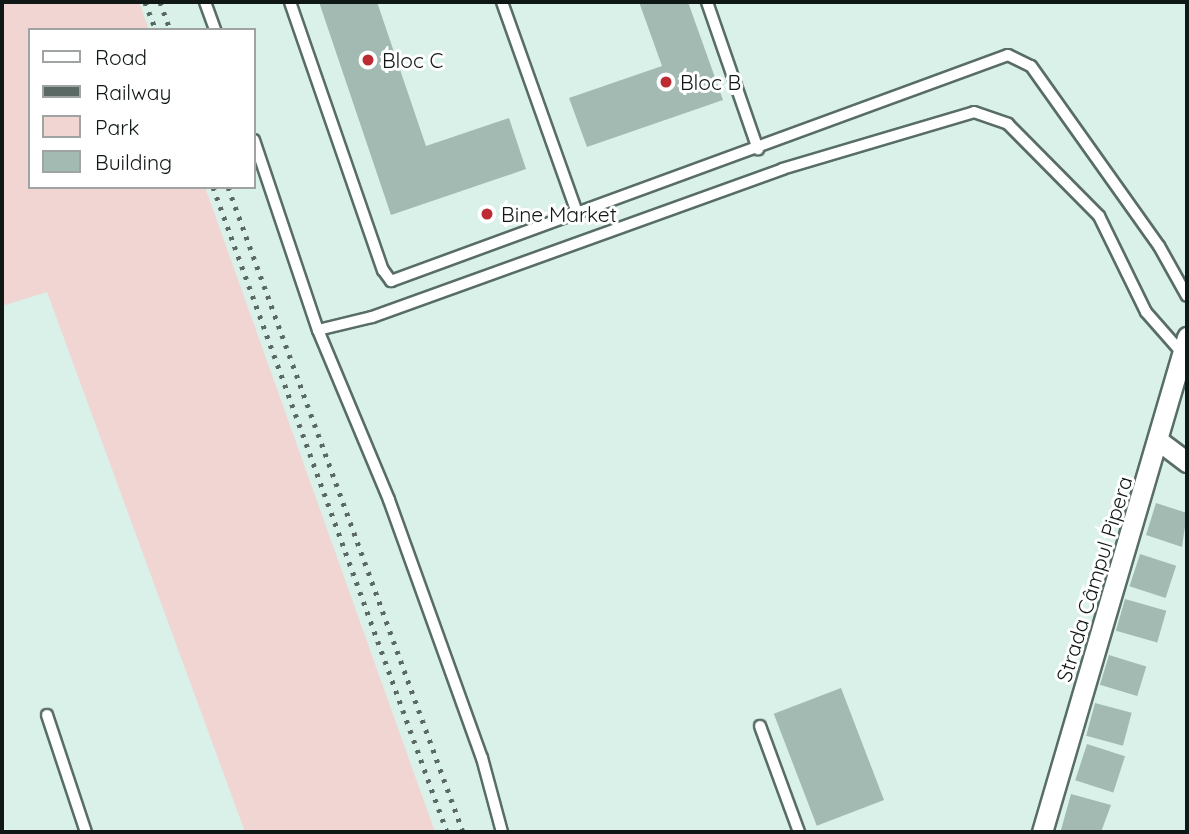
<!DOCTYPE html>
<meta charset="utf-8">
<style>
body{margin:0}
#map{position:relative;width:1189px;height:834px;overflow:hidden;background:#d9f1e9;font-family:Quicksand,sans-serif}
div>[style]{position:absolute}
.green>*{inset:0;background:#f1d5d3}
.building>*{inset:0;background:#a2bab2;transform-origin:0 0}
.roads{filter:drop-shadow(2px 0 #586d66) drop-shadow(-2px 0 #586d66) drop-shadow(0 2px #586d66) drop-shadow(0 -2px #586d66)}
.lane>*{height:10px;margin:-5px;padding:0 5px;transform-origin:5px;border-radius:5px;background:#fff}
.street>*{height:19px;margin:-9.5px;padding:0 9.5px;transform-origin:9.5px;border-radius:9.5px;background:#fff}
.rail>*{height:5px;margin-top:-2.5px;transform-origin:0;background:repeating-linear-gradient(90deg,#5b6965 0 3.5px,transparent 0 10.5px)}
.dots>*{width:19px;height:19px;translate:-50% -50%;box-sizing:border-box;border:4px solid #fff;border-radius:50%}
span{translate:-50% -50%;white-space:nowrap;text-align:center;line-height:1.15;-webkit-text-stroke:6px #fff;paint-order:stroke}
.poi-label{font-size:21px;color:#101816}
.left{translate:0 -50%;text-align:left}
.street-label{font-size:21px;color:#101816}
.frame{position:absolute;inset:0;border:4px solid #101816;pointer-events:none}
.legend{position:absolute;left:28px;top:28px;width:228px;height:161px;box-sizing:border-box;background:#fff;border:2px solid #9fa3a2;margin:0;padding:9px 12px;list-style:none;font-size:21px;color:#101816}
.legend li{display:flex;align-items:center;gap:14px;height:35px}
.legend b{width:35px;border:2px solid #9fa3a2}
</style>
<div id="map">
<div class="green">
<i style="clip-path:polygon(2px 2px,139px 2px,149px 30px,30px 30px,30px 187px,205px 187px,435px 832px,245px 832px,47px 292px,2px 306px)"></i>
</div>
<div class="building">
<i style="clip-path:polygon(319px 2px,377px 2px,426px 146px,509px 118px,526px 169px,391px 215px)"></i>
<i style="clip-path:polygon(639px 2px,688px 2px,723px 100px,587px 147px,569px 98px,662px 66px)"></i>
<i style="clip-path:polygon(1156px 503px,1187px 513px,1182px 547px,1146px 535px)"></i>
<i style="left:1140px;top:554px;width:38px;height:34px;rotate:18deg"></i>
<i style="left:1125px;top:599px;width:43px;height:33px;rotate:16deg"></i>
<i style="left:1109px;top:655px;width:39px;height:31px;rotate:17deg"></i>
<i style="left:841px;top:688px;width:120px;height:72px;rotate:69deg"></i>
<i style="left:1095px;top:703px;width:38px;height:34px;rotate:15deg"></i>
<i style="left:1087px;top:744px;width:40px;height:38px;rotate:18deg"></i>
<i style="clip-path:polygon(1071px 794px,1111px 805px,1101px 832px,1061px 830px)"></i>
</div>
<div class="roads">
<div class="lane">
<i style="left:205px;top:2px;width:30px;rotate:70deg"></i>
<i style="left:290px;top:2px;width:284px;rotate:70.9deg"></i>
<i style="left:383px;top:270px;width:14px;rotate:54deg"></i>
<i style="left:391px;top:281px;width:657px;rotate:-20.12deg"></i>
<i style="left:1008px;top:55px;width:25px;rotate:26deg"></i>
<i style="left:1031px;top:66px;width:221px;rotate:54.6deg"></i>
<i style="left:1159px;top:246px;width:57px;rotate:60.8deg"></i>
<i style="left:502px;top:2px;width:224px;rotate:70.4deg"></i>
<i style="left:707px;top:2px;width:156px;rotate:70.9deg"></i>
<i style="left:254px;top:140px;width:200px;rotate:71.4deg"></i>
<i style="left:318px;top:330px;width:184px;rotate:67.3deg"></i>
<i style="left:389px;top:500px;width:274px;rotate:70.2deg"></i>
<i style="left:482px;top:758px;width:77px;rotate:74.9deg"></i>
<i style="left:318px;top:330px;width:56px;rotate:-13.5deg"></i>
<i style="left:372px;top:317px;width:436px;rotate:-19.8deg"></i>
<i style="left:782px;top:169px;width:200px;rotate:-16.5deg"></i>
<i style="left:974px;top:112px;width:36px;rotate:19deg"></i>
<i style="left:1008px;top:124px;width:129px;rotate:45.3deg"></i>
<i style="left:1099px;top:216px;width:107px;rotate:63.9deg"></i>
<i style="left:1146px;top:312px;width:55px;rotate:48.7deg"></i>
<i style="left:47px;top:715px;width:123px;rotate:71.6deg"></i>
<i style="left:760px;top:726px;width:113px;rotate:69.8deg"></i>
</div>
<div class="street">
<i style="left:1159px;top:441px;width:35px;rotate:37deg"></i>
<i style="left:1042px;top:832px;width:516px;rotate:-73.67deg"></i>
</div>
</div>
<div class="rail">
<i style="left:145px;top:2px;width:30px;rotate:69deg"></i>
<i style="left:160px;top:2px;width:30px;rotate:70deg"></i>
<i style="left:213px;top:187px;width:686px;rotate:70.06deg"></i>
<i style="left:228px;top:187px;width:686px;rotate:69.98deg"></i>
</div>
<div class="dots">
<i style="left:368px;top:60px;background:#bc2c32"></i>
<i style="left:666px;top:82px;background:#bc2c32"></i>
<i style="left:487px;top:214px;background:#bc2c32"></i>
</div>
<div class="poi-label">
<span class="left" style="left:382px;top:60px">Bloc C</span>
<span class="left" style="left:680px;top:82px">Bloc B</span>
<span class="left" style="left:501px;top:214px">Bine Market</span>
</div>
<div class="street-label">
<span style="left:1094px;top:579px;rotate:-73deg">Strada Câmpul Pipera</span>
</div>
<div class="frame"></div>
<ul class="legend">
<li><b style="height:9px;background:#fff"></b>Road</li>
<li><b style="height:9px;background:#5b6965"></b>Railway</li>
<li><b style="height:19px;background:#f1d5d3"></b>Park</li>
<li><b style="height:19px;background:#a2bab2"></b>Building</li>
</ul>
</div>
